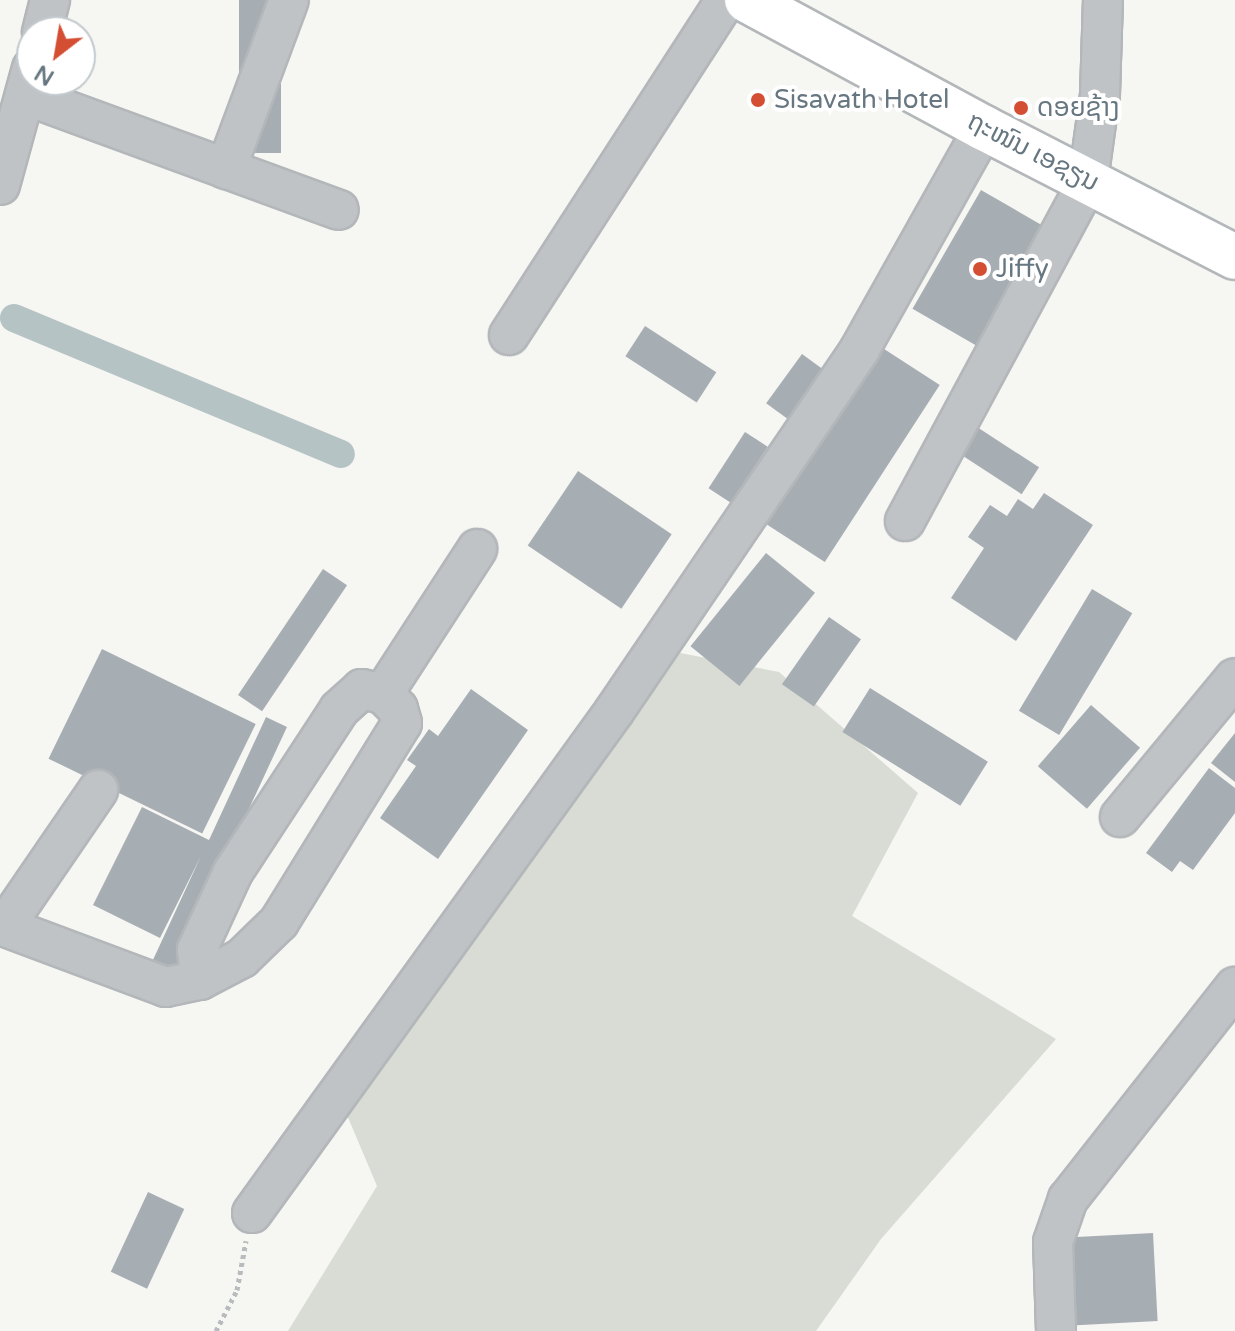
<!DOCTYPE html>
<meta charset="utf-8">
<style>
body{margin:0}
#map{position:relative;width:1235px;height:1331px;overflow:hidden;background:#f6f6f3;font-family:"Varela Round","Noto Sans Lao",sans-serif}
div>[style]{position:absolute}
.green>*{inset:0;background:#d8dcd4}
.canal>*{height:28px;margin:-14px;padding:0 14px;transform-origin:14px;border-radius:14px;background:#b6c3c5}
.building>*{inset:0;background:#a7aeb3;transform-origin:0 0}
.path>*{height:5px;margin-top:-2.5px;transform-origin:0;background:repeating-linear-gradient(90deg,#b9bcbe 0 4px,transparent 0 8px)}
.roads{filter:drop-shadow(2px 0 #b3b7ba) drop-shadow(-2px 0 #b3b7ba) drop-shadow(0 2px #b3b7ba) drop-shadow(0 -2px #b3b7ba)}
.minor>*{height:38px;margin:-19px;padding:0 19px;transform-origin:19px;border-radius:19px;background:#bfc3c6}
.major>*{height:44px;margin:-22px;padding:0 22px;transform-origin:22px;border-radius:22px;background:#fff}
.dots>*{width:22px;height:22px;translate:-50% -50%;box-sizing:border-box;border:4px solid #fff;border-radius:50%}
span{translate:-50% -50%;white-space:nowrap;text-align:center;line-height:1.15;-webkit-text-stroke:8px #fff;paint-order:stroke}
.poi-label{font-size:26px;color:#677781}
.left{translate:0 -50%;text-align:left}
.street-label{font-size:26px;color:#677781}
.north{position:absolute;left:16px;top:16px;width:80px;height:80px;box-sizing:border-box;background:#fff;border:2px solid #c2c9cd;border-radius:50%;rotate:211deg;font-size:22px;font-weight:700;line-height:32px;text-align:center;color:#677781}
.north::after{content:'';display:block;margin:auto;width:28px;height:36px;background:#d44e34;clip-path:polygon(50% 0,100% 100%,50% 72%,0 100%)}
</style>
<div id="map">
<div class="green">
<i style="clip-path:polygon(680px 653px,779px 672px,918px 793px,852px 916px,1056px 1039px,881px 1239px,816px 1331px,288px 1331px,377px 1186px,344px 1108px)"></i>
</div>
<div class="canal">
<i style="left:14px;top:318px;width:354px;rotate:22.6deg"></i>
</div>
<div class="building">
<i style="left:239px;top:0;width:42px;height:153px"></i>
<i style="left:981px;top:190px;width:79px;height:137px;rotate:30deg"></i>
<i style="left:645px;top:326px;width:85px;height:36px;rotate:33deg"></i>
<i style="left:881px;top:347px;width:70px;height:211px;rotate:33deg"></i>
<i style="left:802px;top:354px;width:36px;height:61px;rotate:36deg"></i>
<i style="left:977px;top:427px;width:74px;height:32px;rotate:33deg"></i>
<i style="left:745px;top:432px;width:27px;height:67px;rotate:33deg"></i>
<i style="left:578px;top:471px;width:113px;height:90px;rotate:34deg"></i>
<i style="clip-path:polygon(1044px 493px,1093px 525px,1016px 641px,951px 598px,984px 548px,968px 537px,990px 505px,1007px 516px,1018px 499px,1033px 509px)"></i>
<i style="left:766px;top:553px;width:63px;height:120px;rotate:39deg"></i>
<i style="left:323px;top:569px;width:29px;height:152px;rotate:34deg"></i>
<i style="left:1092px;top:589px;width:47px;height:142px;rotate:31deg"></i>
<i style="left:829px;top:617px;width:39px;height:82px;rotate:35deg"></i>
<i style="left:102px;top:649px;width:171px;height:122px;rotate:26deg"></i>
<i style="left:870px;top:688px;width:139px;height:52px;rotate:32deg"></i>
<i style="clip-path:polygon(471px 689px,528px 730px,438px 859px,380px 818px,416px 766px,407px 760px,429px 729px,438px 736px)"></i>
<i style="left:1091px;top:705px;width:65px;height:81px;rotate:41deg"></i>
<i style="clip-path:polygon(266px 717px,287px 727px,173px 972px,152px 962px,201px 856px,160px 938px,93px 905px,142px 807px,209px 840px)"></i>
<i style="clip-path:polygon(1235px 733px,1235px 782px,1211px 763px)"></i>
<i style="clip-path:polygon(1209px 768px,1235px 788px,1235px 813px,1193px 870px,1180px 861px,1172px 872px,1146px 853px)"></i>
<i style="left:148px;top:1192px;width:40px;height:88px;rotate:25deg"></i>
<i style="left:1153px;top:1233px;width:88px;height:86px;rotate:87deg"></i>
</div>
<div class="path">
<i style="left:216px;top:1331px;width:46px;rotate:-62.9deg"></i>
<i style="left:237px;top:1290px;width:50px;rotate:-79.6deg"></i>
</div>
<div class="roads">
<div class="minor">
<i style="left:42px;top:32px;width:33px;rotate:-76deg"></i>
<i style="left:25px;top:95px;width:334px;rotate:20.1deg"></i>
<i style="left:226px;top:169px;width:180px;rotate:-69.6deg"></i>
<i style="left:0;top:185px;width:121px;rotate:-74.7deg"></i>
<i style="left:509px;top:335px;width:399px;rotate:-57.1deg"></i>
<i style="left:905px;top:521px;width:386px;rotate:-61.7deg"></i>
<i style="left:1088px;top:181px;width:88px;rotate:-82.1deg"></i>
<i style="left:1100px;top:94px;width:94px;rotate:-88.2deg"></i>
<i style="left:383px;top:694px;width:173px;rotate:-57deg"></i>
<i style="left:1120px;top:817px;width:180px;rotate:-50.4deg"></i>
<i style="left:0;top:925px;width:177px;rotate:20.5deg"></i>
<i style="left:166px;top:987px;width:35px;rotate:-12deg"></i>
<i style="left:200px;top:980px;width:47px;rotate:-27.6deg"></i>
<i style="left:242px;top:958px;width:52px;rotate:-44.2deg"></i>
<i style="left:279px;top:922px;width:234px;rotate:-58.3deg"></i>
<i style="left:402px;top:723px;width:15px;rotate:-106deg"></i>
<i style="left:398px;top:709px;width:21px;rotate:-135deg"></i>
<i style="left:383px;top:694px;width:22px;rotate:-167deg"></i>
<i style="left:362px;top:689px;width:31px;rotate:138deg"></i>
<i style="left:339px;top:710px;width:194px;rotate:123.2deg"></i>
<i style="left:233px;top:872px;width:86px;rotate:114.8deg"></i>
<i style="left:197px;top:950px;width:30px;rotate:84deg"></i>
<i style="left:5px;top:926px;width:165px;rotate:-55.6deg"></i>
<i style="left:252px;top:1213px;width:620px;rotate:-54.18deg"></i>
<i style="left:615px;top:710px;width:436px;rotate:-55.8deg"></i>
<i style="left:860px;top:349px;width:253px;rotate:-60.7deg"></i>
<i style="left:1056px;top:1331px;width:89px;rotate:-91.9deg"></i>
<i style="left:1053px;top:1242px;width:46px;rotate:-70.8deg"></i>
<i style="left:1068px;top:1199px;width:270px;rotate:-51.8deg"></i>
</div>
<div class="major">
<i style="left:747px;top:0;width:269px;rotate:28.4deg"></i>
<i style="left:984px;top:128px;width:282px;rotate:27.2deg"></i>
</div>
</div>
<div class="dots">
<i style="left:758px;top:100px;background:#d44e34"></i>
<i style="left:1021px;top:108px;background:#d44e34"></i>
<i style="left:980px;top:269px;background:#d44e34"></i>
</div>
<div class="poi-label">
<span class="left" style="left:774px;top:100px">Sisavath Hotel</span>
<span class="left" style="left:1037px;top:108px">ດອຍຊ້າງ</span>
<span class="left" style="left:996px;top:269px">Jiffy</span>
</div>
<div class="street-label">
<span style="left:1033px;top:152px;rotate:27deg">ຖະໜົນ ເອຊຽນ</span>
</div>
<div class="north">N</div>
</div>
